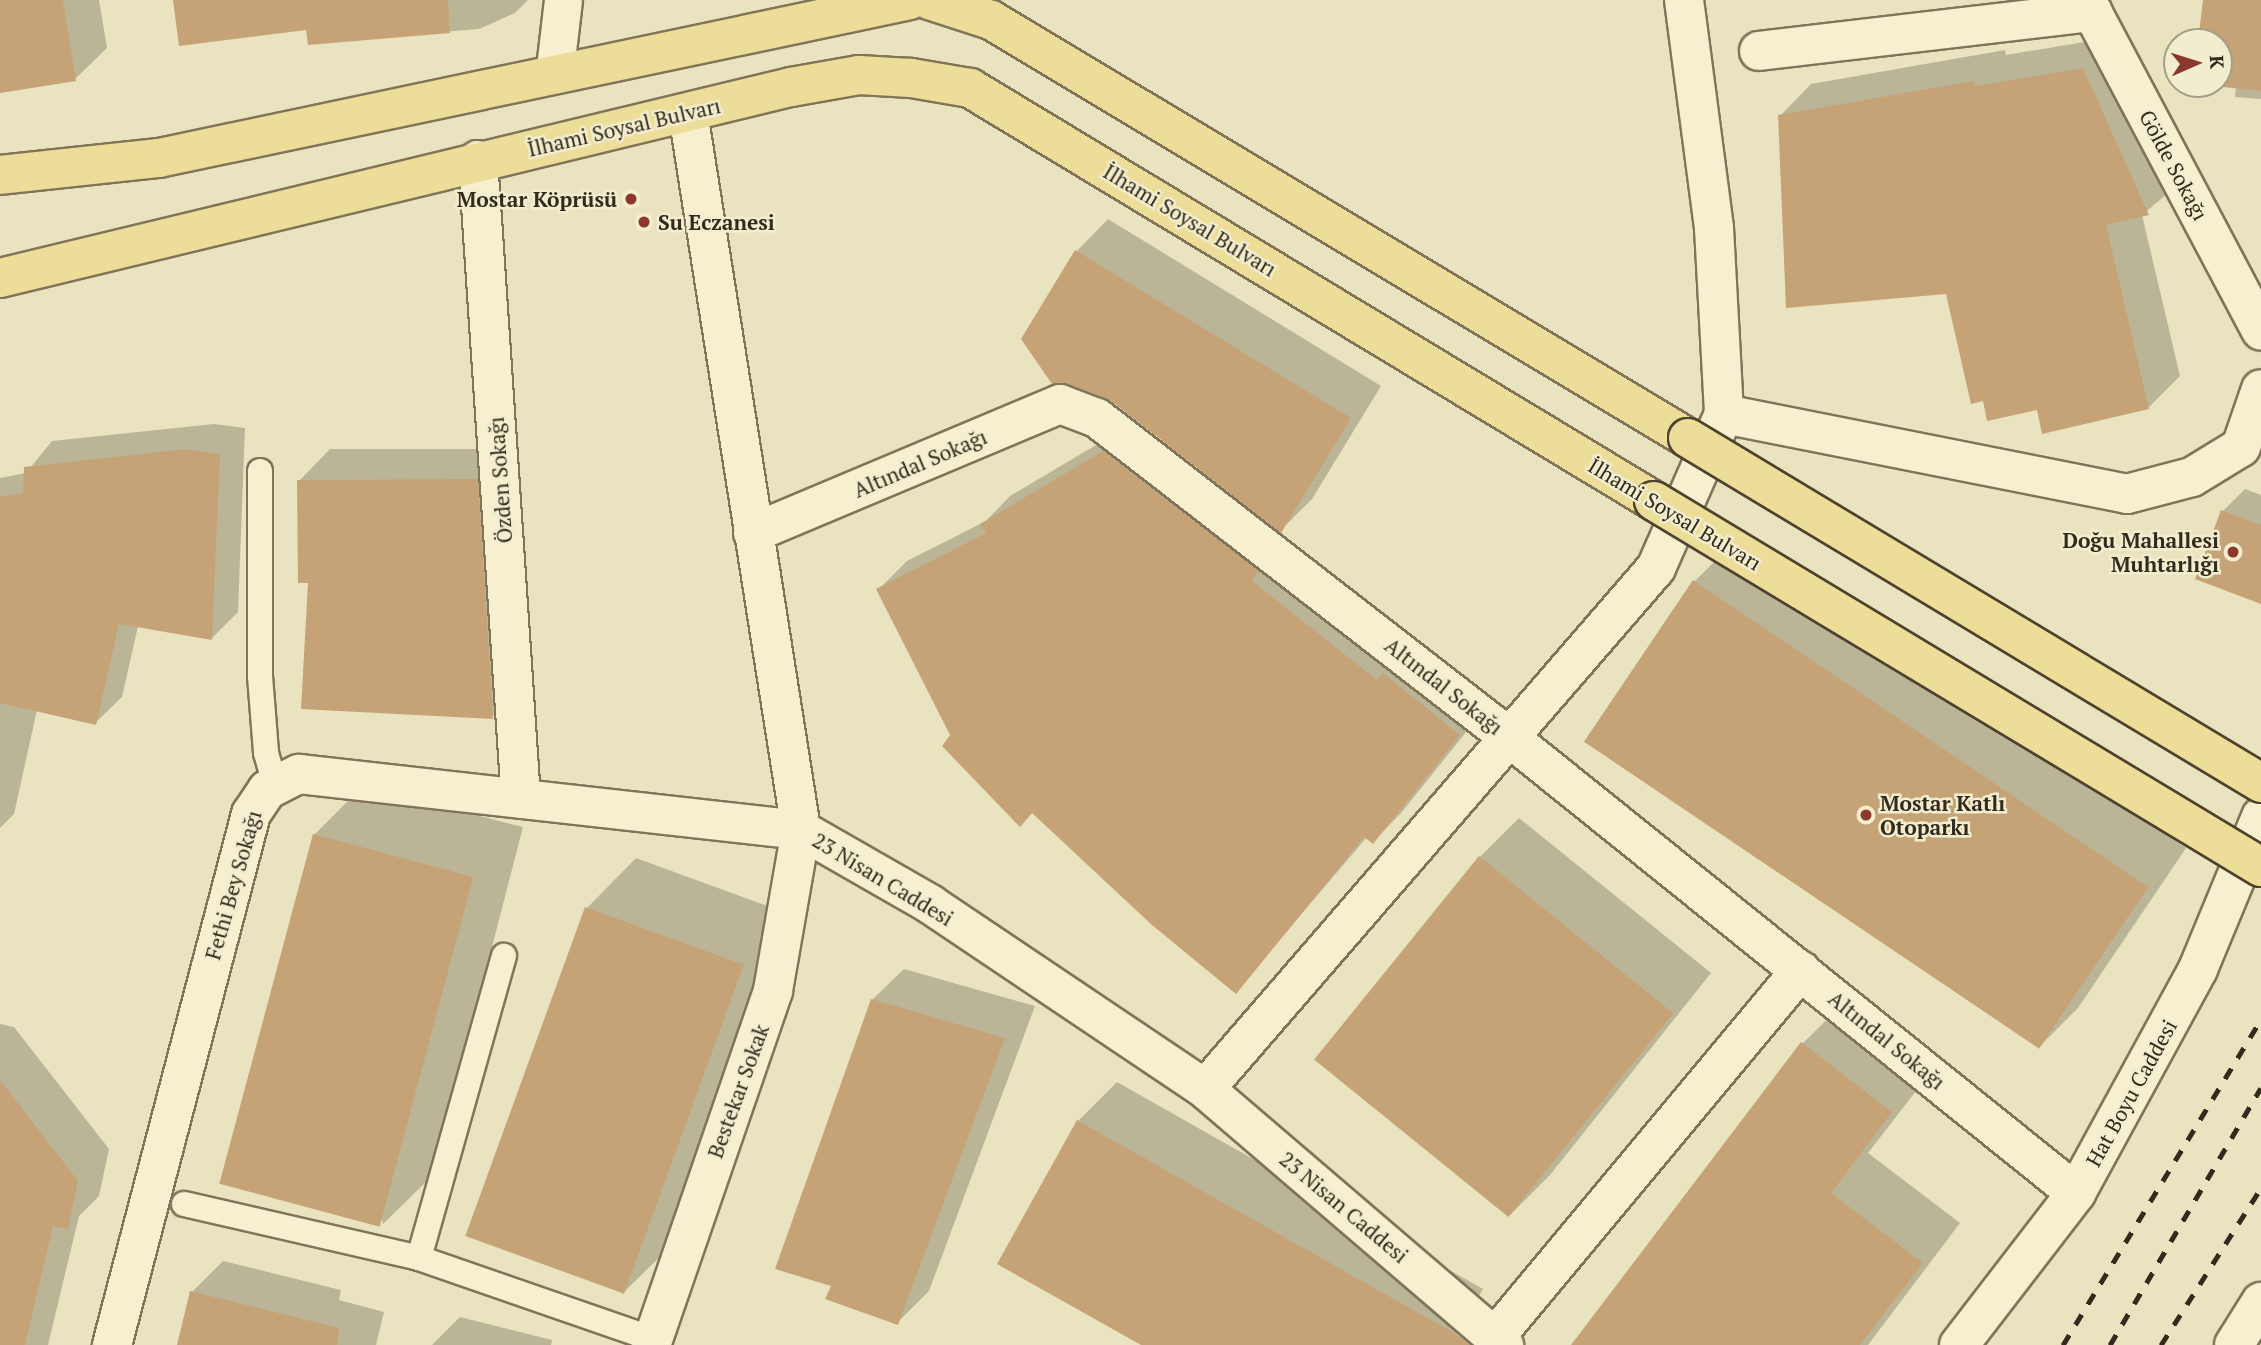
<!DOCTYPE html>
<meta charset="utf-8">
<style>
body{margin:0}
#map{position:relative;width:2261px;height:1345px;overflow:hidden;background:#eae3bf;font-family:"PT Serif",serif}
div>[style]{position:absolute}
.shadow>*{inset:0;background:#0003}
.building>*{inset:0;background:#c6a377;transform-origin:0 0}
.roads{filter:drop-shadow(2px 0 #817459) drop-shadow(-2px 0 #817459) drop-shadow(0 2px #817459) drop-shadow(0 -2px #817459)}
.service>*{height:24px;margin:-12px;padding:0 12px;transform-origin:12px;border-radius:12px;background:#f6f0d1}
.pedestrian>*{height:37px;margin:-18.5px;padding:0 18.5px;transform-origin:18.5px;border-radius:18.5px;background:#f6f0d1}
.minor>*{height:38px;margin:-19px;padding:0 19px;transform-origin:19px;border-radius:19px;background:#f6f0d1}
.tertiary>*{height:38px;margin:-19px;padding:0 19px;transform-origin:19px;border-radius:19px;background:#f6f0d1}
.primary>*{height:38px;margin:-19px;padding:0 19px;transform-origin:19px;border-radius:19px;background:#ecdd98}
.rail>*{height:5px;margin-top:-2.5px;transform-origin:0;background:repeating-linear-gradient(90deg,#322a1c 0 12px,transparent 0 24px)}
.bridges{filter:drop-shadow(2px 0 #4f422d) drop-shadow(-2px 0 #4f422d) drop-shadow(0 2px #4f422d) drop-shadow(0 -2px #4f422d)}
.primary-bridge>*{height:38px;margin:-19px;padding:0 19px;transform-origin:19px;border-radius:19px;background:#ecdd98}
.dots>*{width:19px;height:19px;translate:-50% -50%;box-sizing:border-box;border:4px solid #f2edce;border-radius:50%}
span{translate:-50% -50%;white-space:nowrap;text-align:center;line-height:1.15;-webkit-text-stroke:5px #f2edce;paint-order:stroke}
.street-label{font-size:21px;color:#322a1c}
.poi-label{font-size:21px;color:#322a1c;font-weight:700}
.right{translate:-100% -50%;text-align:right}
.left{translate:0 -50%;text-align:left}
.north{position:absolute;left:2163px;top:28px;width:70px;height:70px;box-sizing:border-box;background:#f2edce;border:2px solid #a59f87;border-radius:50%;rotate:87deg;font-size:19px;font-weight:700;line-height:28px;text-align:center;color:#322a1c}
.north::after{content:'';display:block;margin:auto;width:24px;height:32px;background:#8c392d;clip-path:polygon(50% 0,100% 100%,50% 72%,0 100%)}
</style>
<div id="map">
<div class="shadow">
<i style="clip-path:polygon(0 0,99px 0,107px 48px,75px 79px,0 91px)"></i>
<i style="clip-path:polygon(175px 0,528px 0,515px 13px,479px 29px,310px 43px,308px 28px)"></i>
<i style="clip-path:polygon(2205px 0,2261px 0,2261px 99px,2235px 97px,2236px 87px,2210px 84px,2219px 84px,2219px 42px,2200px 42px)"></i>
<i style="clip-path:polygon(2114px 37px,2180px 183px,2142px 215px,2180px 376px,2148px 408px,2038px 408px,1984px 399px,1947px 292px,1780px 116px,1811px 84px,2005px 50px,2006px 55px)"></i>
<i style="clip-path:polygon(1108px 219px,1381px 386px,1312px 499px,1281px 530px,1111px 399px,1068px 382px,1023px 339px,1077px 251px)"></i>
<i style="clip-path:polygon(1133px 423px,1487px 706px,1401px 813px,1373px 842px,1367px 837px,1236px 991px,1033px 812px,1020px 825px,952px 736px,878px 590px,907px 561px,986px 521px,1010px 496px)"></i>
<i style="clip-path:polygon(214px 424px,245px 428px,238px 612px,212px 638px,138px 626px,122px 697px,95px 723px,37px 710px,14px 814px,0 828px,0 478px,26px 473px,52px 441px)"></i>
<i style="clip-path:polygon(330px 449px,508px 449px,523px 686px,492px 717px,309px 581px,299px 481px)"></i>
<i style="clip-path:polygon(2245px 489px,2261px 495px,2261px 602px,2223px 511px)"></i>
<i style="clip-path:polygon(1734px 542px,2186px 848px,2078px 1008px,2039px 1047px,1587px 742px,1695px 581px)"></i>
<i style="clip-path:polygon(363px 786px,523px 827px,433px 1175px,383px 1224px,314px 835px)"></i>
<i style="clip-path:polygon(1519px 818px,1711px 973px,1550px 1175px,1511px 1214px,1480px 857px)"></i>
<i style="clip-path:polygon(636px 858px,792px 915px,675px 1242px,625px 1291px,469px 1234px,587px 908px)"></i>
<i style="clip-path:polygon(904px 969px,1035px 1006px,929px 1291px,897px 1323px,872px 1000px)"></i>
<i style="clip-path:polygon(1842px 1005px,1930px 1073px,1868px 1153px,1960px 1223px,1868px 1345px,1573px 1345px,1803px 1043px)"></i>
<i style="clip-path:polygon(0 1024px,14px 1027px,109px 1149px,99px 1196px,79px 1216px,48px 1345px,0 1345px)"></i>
<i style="clip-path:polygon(1117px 1082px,1483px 1289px,1451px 1345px,1144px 1345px,1078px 1121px)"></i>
<i style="clip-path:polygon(223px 1261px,341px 1290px,339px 1300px,384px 1312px,376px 1345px,179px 1345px,192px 1292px)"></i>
<i style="clip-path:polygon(460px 1317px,552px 1340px,551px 1345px,432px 1345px)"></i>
</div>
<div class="building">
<i style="clip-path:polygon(0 0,63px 0,76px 81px,0 93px)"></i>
<i style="clip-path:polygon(173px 0,448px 0,450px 33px,308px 45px,306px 30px,179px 46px)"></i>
<i style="clip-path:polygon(2203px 0,2261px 0,2261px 91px,2194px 84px,2219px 84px,2219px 42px,2198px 42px)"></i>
<i style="clip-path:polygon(2083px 68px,2149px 215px,2106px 225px,2149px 409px,2042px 434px,2037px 410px,1987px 421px,1983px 401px,1971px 404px,1946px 294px,1786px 308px,1778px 115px,1973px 81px,1975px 86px)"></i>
<i style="clip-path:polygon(1075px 250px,1351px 418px,1281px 533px,1110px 400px,1068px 384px,1052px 384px,1021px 339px)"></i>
<i style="clip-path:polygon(186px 449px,220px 454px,212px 640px,119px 624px,96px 725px,0 703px,0 497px,23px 493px,24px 467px)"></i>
<i style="clip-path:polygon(1103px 451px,1258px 570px,1252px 581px,1377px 680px,1383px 673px,1460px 735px,1373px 844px,1364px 837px,1236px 994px,1152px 925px,1032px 813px,1020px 827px,942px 746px,950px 735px,876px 589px,986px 533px,980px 524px)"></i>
<i style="clip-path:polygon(478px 479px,493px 719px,301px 709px,308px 583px,298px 583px,297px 480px)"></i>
<i style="clip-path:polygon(2221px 510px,2261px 525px,2261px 604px,2195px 579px)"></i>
<i style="left:1693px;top:580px;width:549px;height:195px;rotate:34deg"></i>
<i style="left:313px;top:834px;width:166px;height:362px;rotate:15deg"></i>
<i style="left:1479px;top:856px;width:250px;height:262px;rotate:39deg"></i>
<i style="left:585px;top:907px;width:169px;height:350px;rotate:20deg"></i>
<i style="clip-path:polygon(871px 999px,1005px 1038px,898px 1325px,825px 1299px,831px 1286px,775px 1269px)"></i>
<i style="clip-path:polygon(1801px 1042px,1892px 1112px,1831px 1193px,1923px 1263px,1860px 1345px,1571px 1345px)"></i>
<i style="clip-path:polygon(0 1080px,78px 1181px,68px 1229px,53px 1226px,25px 1345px,0 1345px)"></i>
<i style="clip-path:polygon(1077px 1120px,1461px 1337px,1470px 1345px,1141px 1345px,997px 1264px)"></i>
<i style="clip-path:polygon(190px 1291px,339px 1328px,337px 1345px,177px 1345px)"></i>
</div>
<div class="roads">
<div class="service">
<i style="left:260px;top:471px;width:205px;rotate:90deg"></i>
<i style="left:260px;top:676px;width:77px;rotate:85.5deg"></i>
<i style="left:266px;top:753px;width:32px;rotate:74deg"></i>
<i style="left:184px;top:1204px;width:241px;rotate:12.9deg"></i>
<i style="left:419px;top:1258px;width:248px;rotate:19.1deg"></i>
<i style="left:419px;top:1258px;width:314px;rotate:-74.3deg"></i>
</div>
<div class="pedestrian">
<i style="left:555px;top:68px;width:68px;rotate:-83.3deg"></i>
</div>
<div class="minor">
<i style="left:1684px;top:0;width:230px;rotate:82.5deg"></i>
<i style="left:1714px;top:228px;width:186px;rotate:86.9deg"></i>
<i style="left:2086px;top:0;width:374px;rotate:62.1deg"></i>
<i style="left:1759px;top:51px;width:336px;rotate:-6.7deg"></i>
<i style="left:688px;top:113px;width:726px;rotate:81.04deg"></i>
<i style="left:801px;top:830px;width:149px;rotate:29.8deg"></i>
<i style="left:930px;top:904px;width:331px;rotate:33.9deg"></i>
<i style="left:1205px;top:1089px;width:394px;rotate:40.6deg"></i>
<i style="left:478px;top:160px;width:640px;rotate:86.15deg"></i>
<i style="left:753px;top:533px;width:333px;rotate:-22.8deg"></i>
<i style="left:1060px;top:404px;width:40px;rotate:21deg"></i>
<i style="left:1097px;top:418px;width:522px;rotate:37.77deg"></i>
<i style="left:1510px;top:738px;width:726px;rotate:38.8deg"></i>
<i style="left:1205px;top:1089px;width:689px;rotate:-49.12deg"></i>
<i style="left:1656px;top:568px;width:168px;rotate:-66.2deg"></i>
<i style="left:1724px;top:414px;width:411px;rotate:11.2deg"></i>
<i style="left:2127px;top:494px;width:67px;rotate:-14.7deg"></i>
<i style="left:2192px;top:477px;width:57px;rotate:-31.5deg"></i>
<i style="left:2241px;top:447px;width:61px;rotate:-71deg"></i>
<i style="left:1496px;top:1336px;width:476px;rotate:-50.2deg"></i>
<i style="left:112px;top:1345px;width:549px;rotate:-75.33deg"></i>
<i style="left:251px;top:814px;width:29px;rotate:-56deg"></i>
<i style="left:267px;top:790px;width:36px;rotate:-27deg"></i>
<i style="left:299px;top:774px;width:505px;rotate:6.37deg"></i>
<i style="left:801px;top:830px;width:163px;rotate:99.9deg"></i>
<i style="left:773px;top:991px;width:374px;rotate:109deg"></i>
</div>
<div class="tertiary">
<i style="left:1959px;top:1345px;width:192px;rotate:-52.4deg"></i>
<i style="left:2076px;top:1193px;width:255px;rotate:-61.4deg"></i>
<i style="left:2198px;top:969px;width:165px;rotate:-67.5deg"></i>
<i style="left:2234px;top:1345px;width:51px;rotate:-57.9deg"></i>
</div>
<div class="primary">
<i style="left:929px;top:0;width:65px;rotate:17.9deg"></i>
<i style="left:991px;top:20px;width:813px;rotate:30.95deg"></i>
<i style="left:0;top:175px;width:160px;rotate:-6.1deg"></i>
<i style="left:159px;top:158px;width:767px;rotate:-11.88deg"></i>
<i style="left:0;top:278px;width:814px;rotate:-13.58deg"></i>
<i style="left:791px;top:87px;width:69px;rotate:-10deg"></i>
<i style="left:859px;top:75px;width:52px;rotate:3.3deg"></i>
<i style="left:911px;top:78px;width:60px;rotate:9.6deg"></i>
<i style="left:970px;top:88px;width:799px;rotate:31.12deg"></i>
</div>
</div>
<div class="rail">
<i style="left:2063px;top:1345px;width:381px;rotate:-58.7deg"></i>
<i style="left:2110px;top:1345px;width:298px;rotate:-59.6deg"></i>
<i style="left:2161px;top:1345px;width:186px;rotate:-57.5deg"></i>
</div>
<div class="bridges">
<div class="primary-bridge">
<i style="left:1688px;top:438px;width:669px;rotate:31.05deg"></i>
<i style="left:1654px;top:501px;width:709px;rotate:31.09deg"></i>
</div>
</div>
<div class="dots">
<i style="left:631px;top:199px;background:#8c392d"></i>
<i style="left:644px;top:222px;background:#8c392d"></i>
<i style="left:2233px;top:552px;background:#8c392d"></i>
<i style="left:1866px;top:815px;background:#8c392d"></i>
</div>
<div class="street-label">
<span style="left:624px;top:127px;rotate:-13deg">İlhami Soysal Bulvarı</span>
<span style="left:2174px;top:165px;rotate:62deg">Gölde Sokağı</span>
<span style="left:1190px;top:220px;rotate:31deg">İlhami Soysal Bulvarı</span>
<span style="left:920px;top:463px;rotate:-23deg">Altındal Sokağı</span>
<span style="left:500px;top:480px;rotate:-94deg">Özden Sokağı</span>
<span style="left:1675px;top:514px;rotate:31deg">İlhami Soysal Bulvarı</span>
<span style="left:1444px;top:686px;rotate:38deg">Altındal Sokağı</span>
<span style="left:883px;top:879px;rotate:31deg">23 Nisan Caddesi</span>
<span style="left:233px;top:885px;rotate:-74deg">Fethi Bey Sokağı</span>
<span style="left:1887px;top:1040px;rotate:39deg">Altındal Sokağı</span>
<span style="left:738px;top:1091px;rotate:-70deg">Bestekar Sokak</span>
<span style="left:2131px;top:1093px;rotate:-61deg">Hat Boyu Caddesi</span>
<span style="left:1344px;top:1207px;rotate:40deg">23 Nisan Caddesi</span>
</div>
<div class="poi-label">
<span class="right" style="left:617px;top:199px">Mostar Köprüsü</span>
<span class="left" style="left:658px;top:222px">Su Eczanesi</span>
<span class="right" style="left:2219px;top:552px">Doğu Mahallesi<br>Muhtarlığı</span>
<span class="left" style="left:1880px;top:815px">Mostar Katlı<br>Otoparkı</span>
</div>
<div class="north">K</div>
</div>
